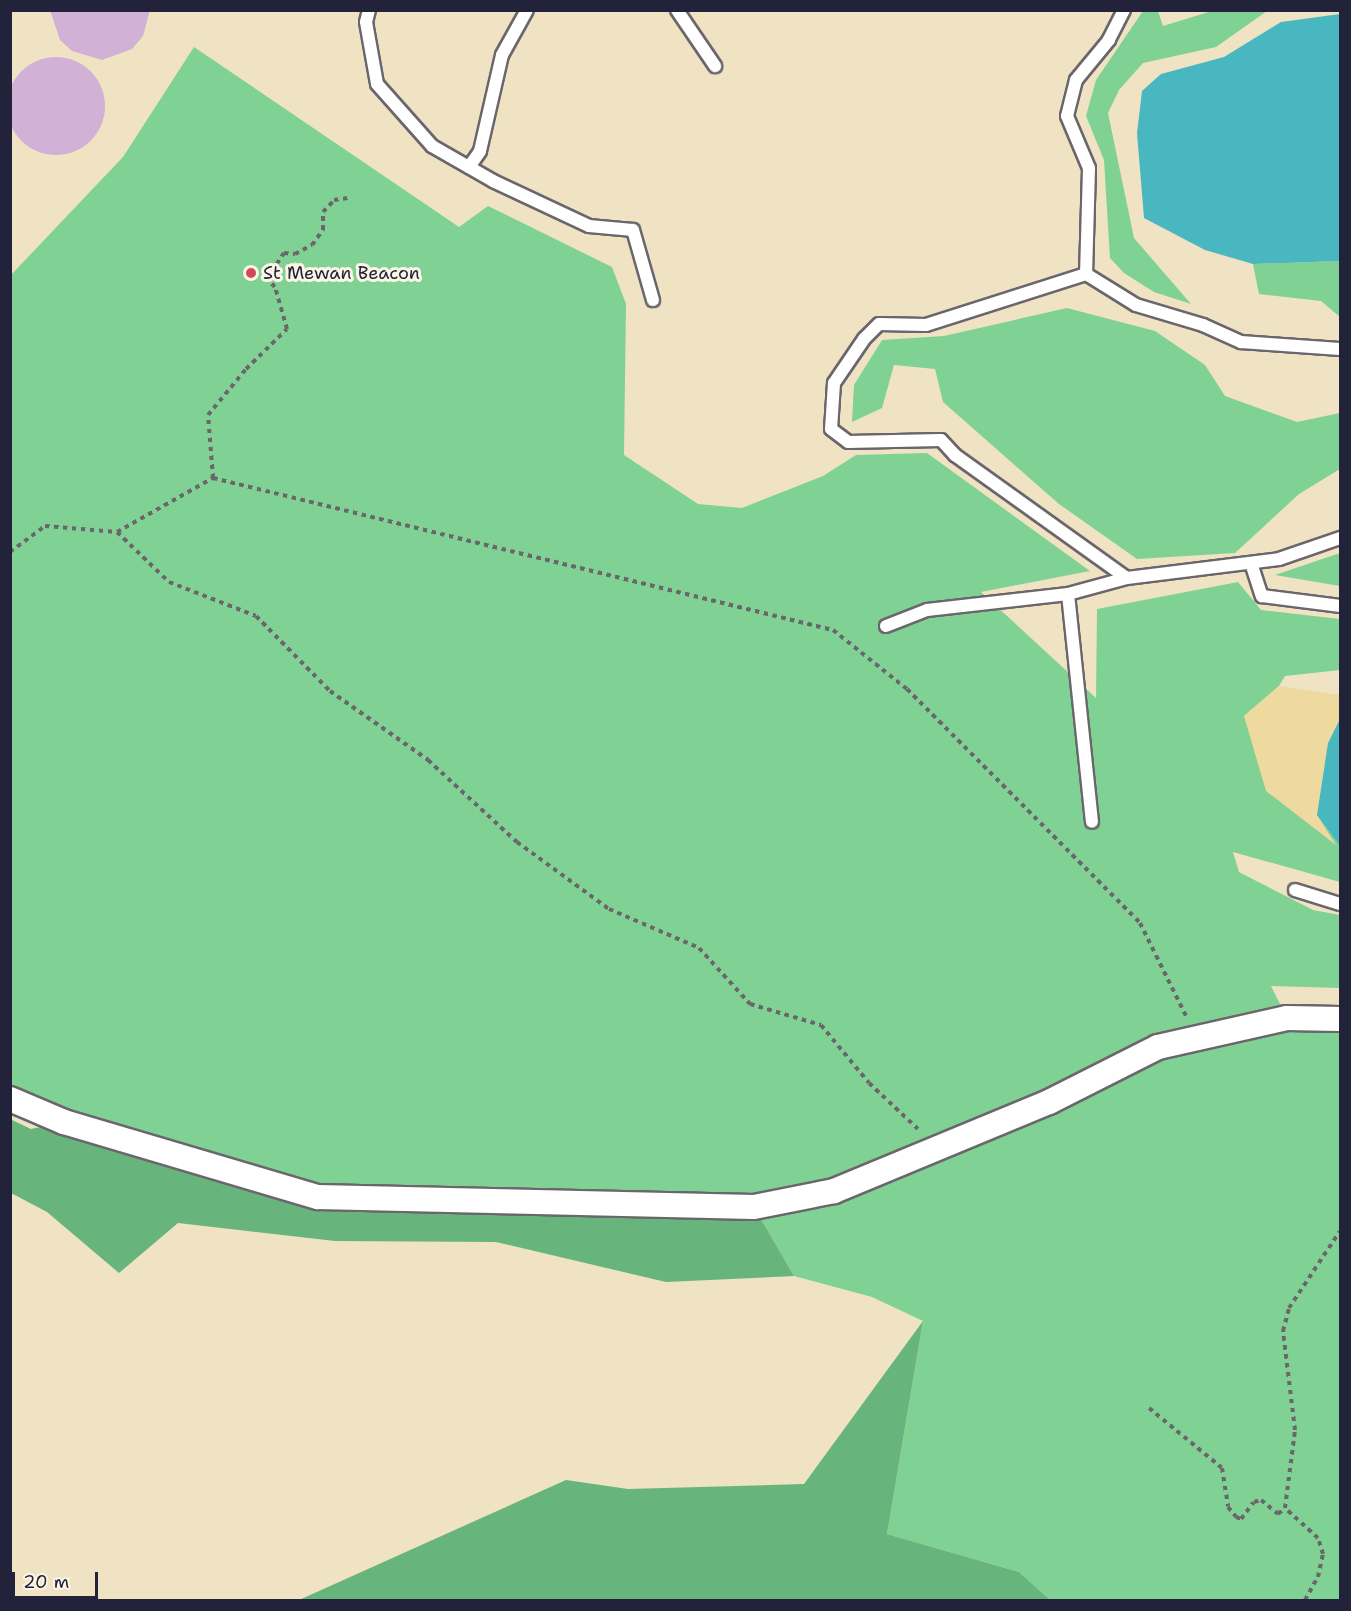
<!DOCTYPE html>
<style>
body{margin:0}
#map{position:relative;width:1351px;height:1611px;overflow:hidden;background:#efe3c3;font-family:"Shantell Sans",sans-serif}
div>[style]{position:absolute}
.green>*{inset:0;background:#7fd293}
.forest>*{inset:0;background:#67b47d}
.sand>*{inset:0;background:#eeda9e}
.water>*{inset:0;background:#48b7c0}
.building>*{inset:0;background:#d1b1d5}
.round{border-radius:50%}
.path>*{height:4px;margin-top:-2px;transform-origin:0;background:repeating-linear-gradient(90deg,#6a666b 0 4.5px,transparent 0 9px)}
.roads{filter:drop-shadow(2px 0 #6a666b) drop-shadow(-2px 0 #6a666b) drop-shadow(0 2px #6a666b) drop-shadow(0 -2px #6a666b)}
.lane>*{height:12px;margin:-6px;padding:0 6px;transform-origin:6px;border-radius:6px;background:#fff}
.street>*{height:24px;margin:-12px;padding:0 12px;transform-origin:12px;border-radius:12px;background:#fff}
.dots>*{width:16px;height:16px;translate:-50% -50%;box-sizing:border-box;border:3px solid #fcf5e5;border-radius:50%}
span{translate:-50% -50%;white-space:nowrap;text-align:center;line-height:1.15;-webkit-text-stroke:6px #fcf5e5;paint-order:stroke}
.poi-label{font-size:18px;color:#22223b}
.left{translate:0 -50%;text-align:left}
.frame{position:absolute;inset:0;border:12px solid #22223b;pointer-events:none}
.scale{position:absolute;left:12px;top:1572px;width:86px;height:27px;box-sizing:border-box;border:3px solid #22223b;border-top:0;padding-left:8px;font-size:18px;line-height:21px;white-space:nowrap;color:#22223b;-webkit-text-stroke:4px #fcf5e5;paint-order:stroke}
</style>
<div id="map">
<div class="green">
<i style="clip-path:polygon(1143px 11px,1158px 11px,1163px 26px,1212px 11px,1267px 11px,1216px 47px,1143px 63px,1119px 90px,1108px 113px,1134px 238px,1191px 304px,1154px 292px,1124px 273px,1110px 258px,1104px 160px,1086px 116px,1096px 80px)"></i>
<i style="clip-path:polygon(194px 47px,459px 227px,488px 206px,612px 267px,626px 304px,624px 455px,698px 504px,742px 508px,823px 476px,856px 455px,927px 453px,1090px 571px,981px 592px,1096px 698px,1097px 609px,1238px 582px,1261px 610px,1340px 619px,1340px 670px,1285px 676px,1279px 686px,1244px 716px,1340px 846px,1340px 882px,1233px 852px,1239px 872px,1313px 910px,1340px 915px,1340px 988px,1271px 986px,1287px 1018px,1340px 1019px,1340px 1600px,1050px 1600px,1019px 1572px,887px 1534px,923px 1321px,872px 1297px,794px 1276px,754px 1207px,318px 1197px,64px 1122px,40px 1098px,11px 1086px,10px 276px,123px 157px)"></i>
<i style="clip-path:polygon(1340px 261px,1340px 317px,1321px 301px,1259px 294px,1253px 264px)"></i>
<i style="clip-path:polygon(1067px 308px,1155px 331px,1205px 365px,1225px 396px,1297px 422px,1340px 413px,1340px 469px,1299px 494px,1235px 553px,1137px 559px,1059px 504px,943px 402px,935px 369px,894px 365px,882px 408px,852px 422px,854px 385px,882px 340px,944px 336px)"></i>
<i style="clip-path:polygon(1340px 553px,1340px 586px,1275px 575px)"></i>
</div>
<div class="forest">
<i style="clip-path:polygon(10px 1119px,31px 1129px,64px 1122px,318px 1197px,754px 1207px,794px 1276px,666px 1282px,496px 1242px,335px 1241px,178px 1223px,119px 1273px,47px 1212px,11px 1193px)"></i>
<i style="clip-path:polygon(923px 1321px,887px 1534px,1019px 1572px,1050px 1600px,299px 1600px,566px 1480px,628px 1489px,804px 1484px)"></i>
</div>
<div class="sand">
<i style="clip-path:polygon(1279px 686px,1340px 695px,1340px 719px,1328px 743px,1317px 815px,1336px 845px,1266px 791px,1244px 716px)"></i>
</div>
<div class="water">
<i style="clip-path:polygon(1340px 14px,1340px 261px,1253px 264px,1205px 250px,1144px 218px,1137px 133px,1142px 91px,1161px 74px,1224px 57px,1281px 22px)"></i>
<i style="clip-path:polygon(1340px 719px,1340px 846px,1317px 815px,1328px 743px)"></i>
</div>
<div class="building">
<i style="clip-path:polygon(50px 10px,150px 10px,143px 36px,132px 49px,102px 60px,72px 51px,60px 40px)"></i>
<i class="round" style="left:7px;top:57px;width:98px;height:98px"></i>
</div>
<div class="path">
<i style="left:213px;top:478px;width:638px;rotate:13.78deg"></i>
<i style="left:833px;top:630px;width:95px;rotate:38.6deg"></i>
<i style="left:907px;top:689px;width:330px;rotate:45.1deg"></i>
<i style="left:1140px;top:923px;width:104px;rotate:63.7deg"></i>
<i style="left:117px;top:532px;width:72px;rotate:43.9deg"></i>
<i style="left:169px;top:582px;width:93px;rotate:21.3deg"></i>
<i style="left:256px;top:616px;width:105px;rotate:45.4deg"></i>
<i style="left:330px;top:691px;width:120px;rotate:35.1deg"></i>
<i style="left:428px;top:760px;width:121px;rotate:42.7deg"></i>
<i style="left:517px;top:842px;width:114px;rotate:36.1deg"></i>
<i style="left:609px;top:909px;width:98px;rotate:23.4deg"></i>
<i style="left:699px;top:948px;width:76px;rotate:47.7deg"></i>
<i style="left:750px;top:1004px;width:74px;rotate:16.5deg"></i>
<i style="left:821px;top:1025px;width:75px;rotate:50.4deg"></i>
<i style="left:869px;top:1083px;width:67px;rotate:43.2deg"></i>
<i style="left:10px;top:552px;width:44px;rotate:-36.6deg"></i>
<i style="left:45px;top:526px;width:72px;rotate:4.8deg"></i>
<i style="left:117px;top:532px;width:110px;rotate:-29.4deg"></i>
<i style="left:213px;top:478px;width:63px;rotate:-94.5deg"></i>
<i style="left:208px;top:415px;width:60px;rotate:-50.4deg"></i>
<i style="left:246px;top:369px;width:57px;rotate:-44.3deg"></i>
<i style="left:287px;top:329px;width:44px;rotate:-105.9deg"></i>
<i style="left:275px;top:287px;width:11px;rotate:-135deg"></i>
<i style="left:267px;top:279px;width:31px;rotate:-57deg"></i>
<i style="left:284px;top:253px;width:11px;rotate:5deg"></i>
<i style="left:295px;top:254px;width:19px;rotate:-28deg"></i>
<i style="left:312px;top:245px;width:19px;rotate:-54deg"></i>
<i style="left:323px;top:230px;width:18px;rotate:-90deg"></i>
<i style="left:323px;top:212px;width:16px;rotate:-47deg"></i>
<i style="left:334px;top:200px;width:14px;rotate:-8deg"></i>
<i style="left:1149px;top:1408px;width:94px;rotate:39.4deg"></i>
<i style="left:1222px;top:1468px;width:39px;rotate:81deg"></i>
<i style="left:1228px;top:1507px;width:13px;rotate:51deg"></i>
<i style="left:1236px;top:1517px;width:5px;rotate:22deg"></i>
<i style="left:1241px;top:1519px;width:21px;rotate:-53deg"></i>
<i style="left:1254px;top:1502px;width:7px;rotate:-16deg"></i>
<i style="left:1261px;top:1500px;width:22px;rotate:39deg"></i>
<i style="left:1278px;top:1514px;width:9px;rotate:-41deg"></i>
<i style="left:1305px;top:1600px;width:26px;rotate:-61deg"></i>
<i style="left:1318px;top:1577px;width:24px;rotate:-78deg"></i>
<i style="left:1323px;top:1554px;width:17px;rotate:-107deg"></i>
<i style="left:1318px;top:1538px;width:45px;rotate:-137.7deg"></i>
<i style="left:1285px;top:1508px;width:79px;rotate:-82.7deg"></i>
<i style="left:1295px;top:1430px;width:100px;rotate:-96.9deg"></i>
<i style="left:1283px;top:1331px;width:24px;rotate:-75deg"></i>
<i style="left:1289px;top:1308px;width:92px;rotate:-56.5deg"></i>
</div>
<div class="roads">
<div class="lane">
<i style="left:369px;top:10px;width:12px;rotate:104deg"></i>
<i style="left:366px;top:22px;width:63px;rotate:79.9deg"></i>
<i style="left:377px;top:84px;width:83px;rotate:48.4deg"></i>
<i style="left:432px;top:146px;width:70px;rotate:29.8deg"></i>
<i style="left:493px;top:181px;width:106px;rotate:25.1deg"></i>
<i style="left:589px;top:226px;width:44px;rotate:5.2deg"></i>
<i style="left:633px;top:230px;width:73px;rotate:74.1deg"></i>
<i style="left:677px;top:10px;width:68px;rotate:55.8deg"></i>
<i style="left:1124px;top:10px;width:34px;rotate:117deg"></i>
<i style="left:1109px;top:40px;width:52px;rotate:129.5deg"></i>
<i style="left:1076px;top:80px;width:37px;rotate:104deg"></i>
<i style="left:1067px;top:116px;width:56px;rotate:67.1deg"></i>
<i style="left:1089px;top:168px;width:106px;rotate:91.6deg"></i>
<i style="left:1086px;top:274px;width:59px;rotate:31.8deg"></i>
<i style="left:1136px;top:305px;width:70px;rotate:16.6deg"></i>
<i style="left:1203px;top:325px;width:42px;rotate:24.1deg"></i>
<i style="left:1241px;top:342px;width:99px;rotate:4deg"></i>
<i style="left:469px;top:167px;width:19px;rotate:-55deg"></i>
<i style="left:480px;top:151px;width:98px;rotate:-77.1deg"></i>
<i style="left:502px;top:55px;width:51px;rotate:-60.9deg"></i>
<i style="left:1086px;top:274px;width:168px;rotate:162.3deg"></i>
<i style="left:926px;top:325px;width:47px;rotate:-178.8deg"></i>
<i style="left:879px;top:324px;width:21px;rotate:135deg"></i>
<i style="left:864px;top:339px;width:53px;rotate:124.3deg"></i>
<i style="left:834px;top:383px;width:46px;rotate:93.7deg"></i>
<i style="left:831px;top:429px;width:21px;rotate:37deg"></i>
<i style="left:848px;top:442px;width:93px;rotate:-1.2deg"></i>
<i style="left:941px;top:440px;width:21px;rotate:47deg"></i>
<i style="left:955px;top:455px;width:211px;rotate:35.6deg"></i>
<i style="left:1127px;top:578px;width:153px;rotate:-7.1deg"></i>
<i style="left:1279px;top:559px;width:65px;rotate:-19deg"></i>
<i style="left:1251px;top:563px;width:35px;rotate:72deg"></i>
<i style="left:1262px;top:596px;width:79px;rotate:7.3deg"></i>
<i style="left:1068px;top:594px;width:229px;rotate:84deg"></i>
<i style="left:886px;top:626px;width:44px;rotate:-21.3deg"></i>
<i style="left:927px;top:610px;width:142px;rotate:-6.5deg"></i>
<i style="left:1068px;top:594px;width:61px;rotate:-15.2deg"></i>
<i style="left:1295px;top:890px;width:47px;rotate:17.3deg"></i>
</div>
<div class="street">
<i style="left:10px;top:1099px;width:59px;rotate:23.1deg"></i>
<i style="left:64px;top:1122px;width:265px;rotate:16.5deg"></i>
<i style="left:318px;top:1197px;width:436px;rotate:1.3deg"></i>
<i style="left:754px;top:1207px;width:82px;rotate:-11.3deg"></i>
<i style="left:834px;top:1191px;width:233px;rotate:-22.5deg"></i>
<i style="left:1049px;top:1102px;width:122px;rotate:-26.8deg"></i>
<i style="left:1158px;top:1047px;width:132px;rotate:-12.7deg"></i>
<i style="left:1287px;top:1018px;width:53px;rotate:1.1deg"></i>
</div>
</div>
<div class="dots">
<i style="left:251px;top:273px;background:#d1495b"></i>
</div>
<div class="poi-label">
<span class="left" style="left:263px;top:273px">St Mewan Beacon</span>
</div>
<div class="frame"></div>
<div class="scale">20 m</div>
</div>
